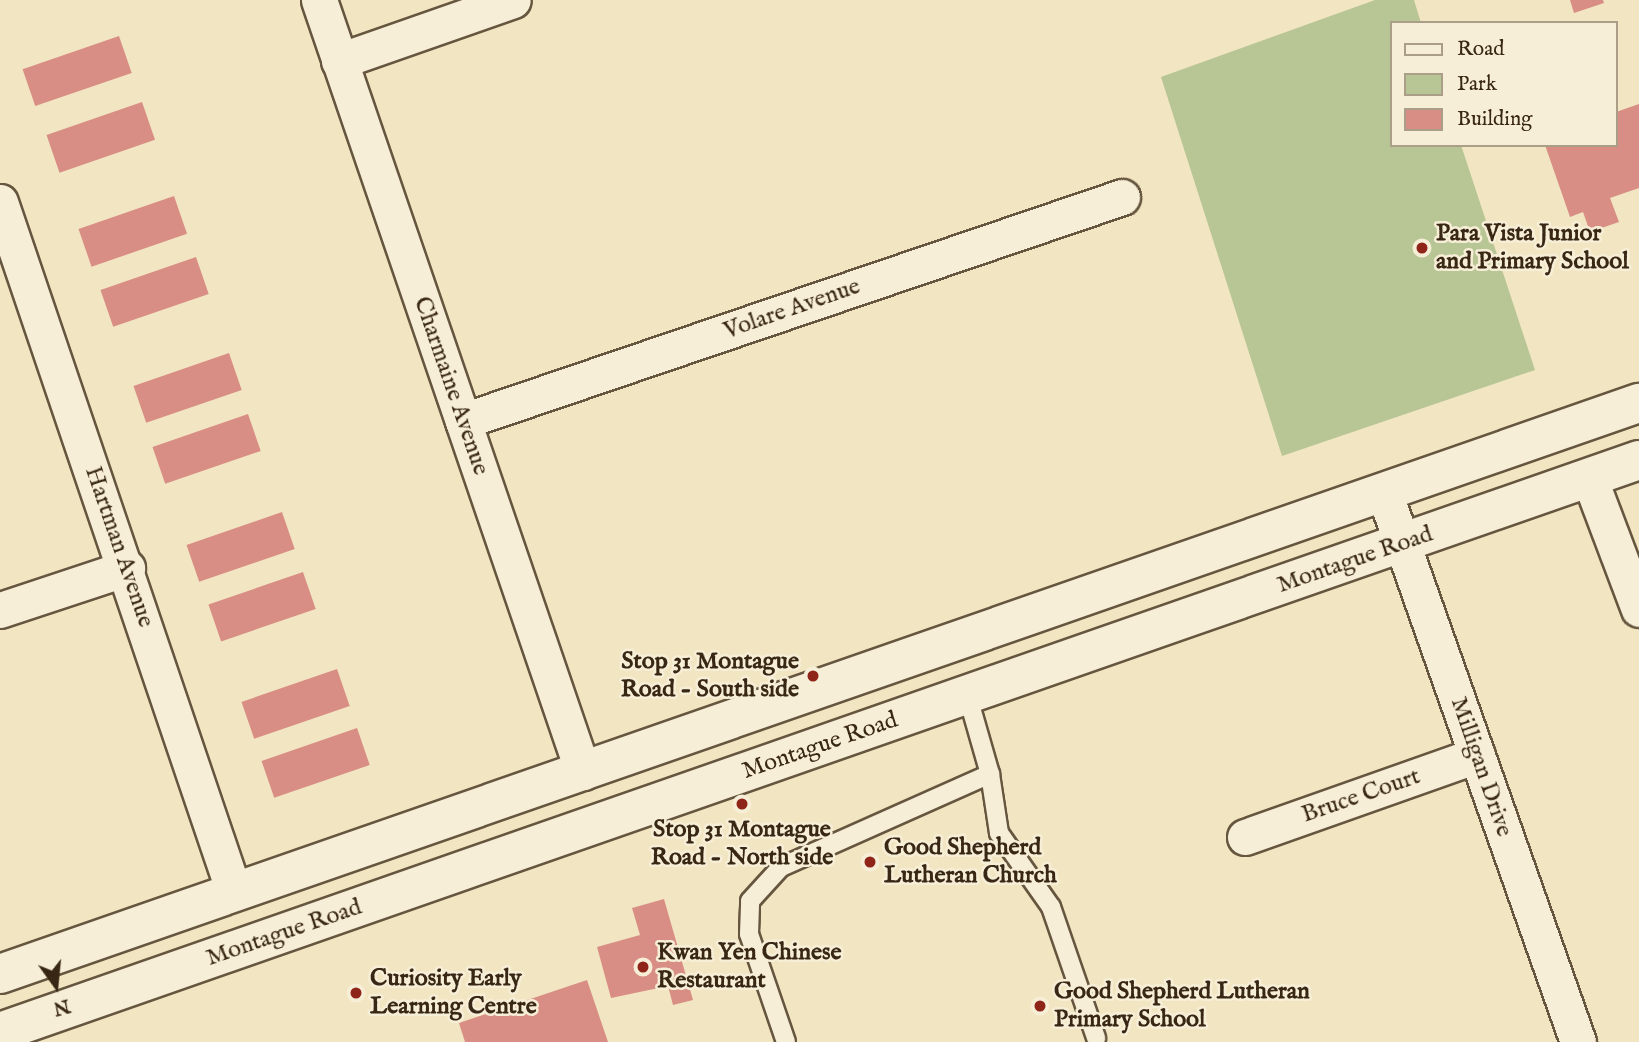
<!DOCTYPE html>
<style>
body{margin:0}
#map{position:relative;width:1639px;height:1042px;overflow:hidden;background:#f2e5c1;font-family:"IM FELL English",serif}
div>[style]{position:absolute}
.green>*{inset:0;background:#b8c595}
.building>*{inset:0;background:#d98e85;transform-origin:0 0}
.roads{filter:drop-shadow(2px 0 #66563f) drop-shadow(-2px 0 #66563f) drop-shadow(0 2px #66563f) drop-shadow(0 -2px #66563f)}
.service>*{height:18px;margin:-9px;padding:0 9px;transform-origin:9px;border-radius:9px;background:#f7eed7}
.minor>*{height:35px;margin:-17.5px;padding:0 17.5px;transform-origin:17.5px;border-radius:17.5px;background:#f7eed7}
.secondary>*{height:38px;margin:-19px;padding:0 19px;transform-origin:19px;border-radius:19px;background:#f7eed7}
.dots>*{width:19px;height:19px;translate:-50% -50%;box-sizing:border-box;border:4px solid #f7eed7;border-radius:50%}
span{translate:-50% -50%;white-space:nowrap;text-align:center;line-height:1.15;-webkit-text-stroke:5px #f7eed7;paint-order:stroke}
.poi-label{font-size:24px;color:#382714;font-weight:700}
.left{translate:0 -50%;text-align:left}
.right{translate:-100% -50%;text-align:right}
.street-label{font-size:24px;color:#382714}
.legend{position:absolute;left:1390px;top:21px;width:228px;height:126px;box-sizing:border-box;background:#f7eed7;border:2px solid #ab9e89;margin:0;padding:9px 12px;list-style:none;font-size:21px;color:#382714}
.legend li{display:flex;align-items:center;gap:14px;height:35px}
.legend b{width:35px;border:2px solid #ab9e89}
.north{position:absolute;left:21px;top:951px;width:70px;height:70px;-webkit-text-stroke:5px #f7eed7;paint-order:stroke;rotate:165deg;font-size:19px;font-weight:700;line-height:28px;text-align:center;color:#382714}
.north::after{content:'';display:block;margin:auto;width:24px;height:32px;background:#382714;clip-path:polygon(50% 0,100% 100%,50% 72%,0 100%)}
</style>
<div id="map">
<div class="green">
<i style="clip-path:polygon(1375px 0,1414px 0,1421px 23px,1392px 23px,1392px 145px,1461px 145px,1535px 370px,1282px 456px,1161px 77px)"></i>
</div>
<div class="building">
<i style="clip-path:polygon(1570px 0,1603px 0,1604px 3px,1574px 13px)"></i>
<i style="left:119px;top:36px;width:39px;height:102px;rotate:71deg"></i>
<i style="left:142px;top:102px;width:40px;height:101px;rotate:71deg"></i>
<i style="clip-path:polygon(1639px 104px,1639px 188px,1610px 198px,1619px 222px,1590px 232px,1583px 212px,1570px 217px,1545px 145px,1616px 145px,1616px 112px)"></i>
<i style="left:174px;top:196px;width:40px;height:101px;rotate:71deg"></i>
<i style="left:196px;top:257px;width:39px;height:101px;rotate:71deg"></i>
<i style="left:229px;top:353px;width:39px;height:101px;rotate:71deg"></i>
<i style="left:248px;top:414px;width:39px;height:101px;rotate:71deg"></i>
<i style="left:282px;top:512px;width:39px;height:101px;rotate:71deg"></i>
<i style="left:303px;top:572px;width:39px;height:100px;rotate:71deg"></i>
<i style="left:337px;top:669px;width:39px;height:101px;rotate:71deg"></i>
<i style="left:357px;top:728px;width:39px;height:101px;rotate:71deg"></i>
<i style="clip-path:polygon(664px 899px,693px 1000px,673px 1005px,668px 986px,611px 998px,597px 947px,640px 935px,632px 908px)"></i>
<i style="clip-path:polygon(587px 980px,608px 1042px,465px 1042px,459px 1023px)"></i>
</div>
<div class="roads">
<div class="service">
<i style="left:990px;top:774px;width:60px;rotate:81.3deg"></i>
<i style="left:999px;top:833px;width:90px;rotate:54.9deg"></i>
<i style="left:1051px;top:907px;width:139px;rotate:71deg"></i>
<i style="left:786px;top:1042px;width:114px;rotate:-108.9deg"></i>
<i style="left:749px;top:934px;width:33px;rotate:-88deg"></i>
<i style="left:750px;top:901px;width:46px;rotate:-47.6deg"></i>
<i style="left:781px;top:867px;width:229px;rotate:-24deg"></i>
<i style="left:990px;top:774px;width:83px;rotate:-106deg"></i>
</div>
<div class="minor">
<i style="left:319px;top:0;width:816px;rotate:71.12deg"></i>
<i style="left:339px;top:61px;width:184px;rotate:-19.3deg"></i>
<i style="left:0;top:202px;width:729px;rotate:71.27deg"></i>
<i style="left:463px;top:421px;width:696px;rotate:-18.77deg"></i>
<i style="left:1589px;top:477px;width:141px;rotate:69.3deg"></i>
<i style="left:1384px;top:492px;width:583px;rotate:70.57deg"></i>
<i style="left:0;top:610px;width:134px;rotate:-18.3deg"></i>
<i style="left:1245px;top:837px;width:246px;rotate:-19.5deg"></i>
</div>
<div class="secondary">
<i style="left:0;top:974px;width:1736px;rotate:-19.21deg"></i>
<i style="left:0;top:1032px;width:1736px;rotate:-19.24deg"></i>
</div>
</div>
<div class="dots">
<i style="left:1422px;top:248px;background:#8f2418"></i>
<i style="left:813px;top:676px;background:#8f2418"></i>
<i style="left:742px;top:804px;background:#8f2418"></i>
<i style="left:870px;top:862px;background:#8f2418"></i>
<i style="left:643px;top:967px;background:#8f2418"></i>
<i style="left:356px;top:993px;background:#8f2418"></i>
<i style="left:1040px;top:1006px;background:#8f2418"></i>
</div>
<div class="poi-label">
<span class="left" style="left:1436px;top:248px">Para Vista Junior<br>and Primary School</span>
<span class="right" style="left:799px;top:676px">Stop 31 Montague<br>Road - South side</span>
<span style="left:742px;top:844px">Stop 31 Montague<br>Road - North side</span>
<span class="left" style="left:884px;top:862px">Good Shepherd<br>Lutheran Church</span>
<span class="left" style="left:657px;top:967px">Kwan Yen Chinese<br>Restaurant</span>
<span class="left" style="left:370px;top:993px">Curiosity Early<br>Learning Centre</span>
<span class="left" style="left:1054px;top:1006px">Good Shepherd Lutheran<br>Primary School</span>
</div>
<div class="street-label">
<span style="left:792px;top:309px;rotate:-19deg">Volare Avenue</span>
<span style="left:451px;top:386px;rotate:71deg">Charmaine Avenue</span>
<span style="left:119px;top:547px;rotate:71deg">Hartman Avenue</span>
<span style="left:1355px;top:560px;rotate:-19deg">Montague Road</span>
<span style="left:820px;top:746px;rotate:-19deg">Montague Road</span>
<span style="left:1481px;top:767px;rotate:71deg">Milligan Drive</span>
<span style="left:1361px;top:796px;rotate:-19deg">Bruce Court</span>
<span style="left:284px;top:933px;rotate:-19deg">Montague Road</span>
</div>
<ul class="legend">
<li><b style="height:9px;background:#f7eed7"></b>Road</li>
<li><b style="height:19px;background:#b8c595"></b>Park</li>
<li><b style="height:19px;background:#d98e85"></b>Building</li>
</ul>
<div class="north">N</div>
</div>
